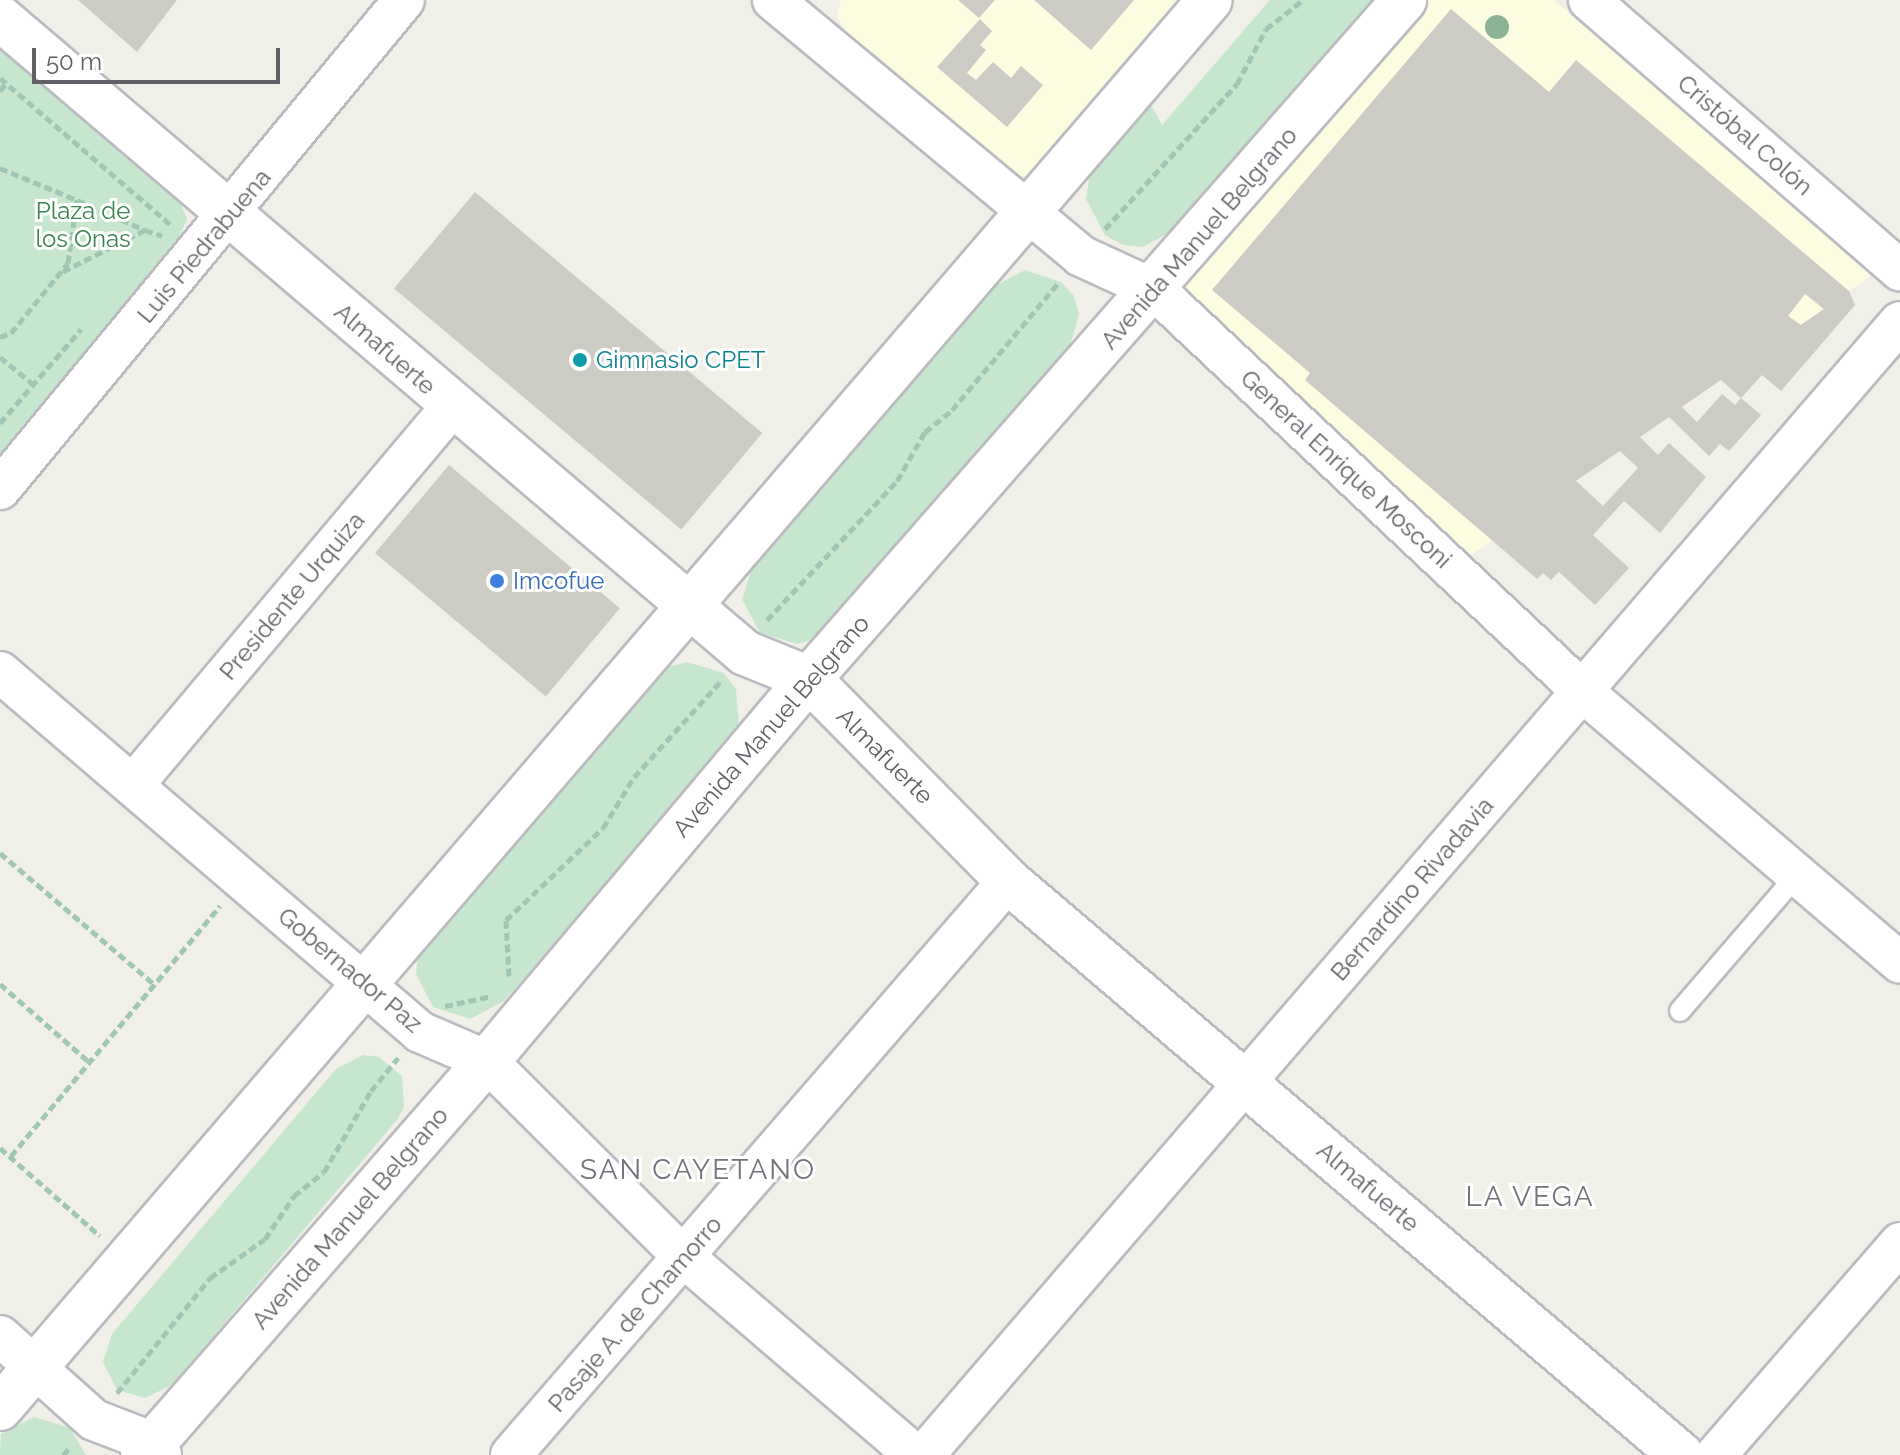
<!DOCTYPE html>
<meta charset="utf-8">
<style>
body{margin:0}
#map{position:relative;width:1900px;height:1455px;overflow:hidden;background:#f0f0e8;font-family:Raleway,sans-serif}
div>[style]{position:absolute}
.commercial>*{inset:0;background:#fcfce1}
.green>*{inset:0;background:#c7e6ce}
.building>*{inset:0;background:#cccbc4;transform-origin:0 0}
.path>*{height:5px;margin-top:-2.5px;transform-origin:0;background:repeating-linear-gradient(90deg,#a0c6b4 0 8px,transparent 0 12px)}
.roads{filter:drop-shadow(2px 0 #babbc1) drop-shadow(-2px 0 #babbc1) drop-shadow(0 2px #babbc1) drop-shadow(0 -2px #babbc1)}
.service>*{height:20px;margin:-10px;padding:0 10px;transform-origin:10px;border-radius:10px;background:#fff}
.minor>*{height:40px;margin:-20px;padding:0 20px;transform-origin:20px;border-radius:20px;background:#fff}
.tertiary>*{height:44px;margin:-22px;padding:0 22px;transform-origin:22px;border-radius:22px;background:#fff}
.secondary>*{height:44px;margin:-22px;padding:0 22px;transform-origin:22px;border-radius:22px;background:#fff}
.trees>*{width:24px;height:24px;margin:-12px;border-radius:50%;background:#8cb494}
.dots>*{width:22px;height:22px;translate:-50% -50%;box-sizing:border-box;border:4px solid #fff;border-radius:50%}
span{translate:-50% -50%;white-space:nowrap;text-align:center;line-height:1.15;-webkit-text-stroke:6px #fff;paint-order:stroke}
.street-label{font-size:24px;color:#5f6167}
.park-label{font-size:24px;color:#3a8350}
.culture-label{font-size:24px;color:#0d838f}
.left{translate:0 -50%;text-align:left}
.shop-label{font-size:24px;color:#366cbe}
.quarter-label{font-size:28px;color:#707379;letter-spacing:2px}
.scale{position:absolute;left:32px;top:48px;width:248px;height:36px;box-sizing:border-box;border:4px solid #5f6167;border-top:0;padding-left:10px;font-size:24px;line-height:28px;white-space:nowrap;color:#5f6167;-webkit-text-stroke:6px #fff;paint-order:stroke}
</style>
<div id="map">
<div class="commercial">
<i style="clip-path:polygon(841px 0,1187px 0,1034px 174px,1024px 177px,1007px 171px,847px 33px,837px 17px)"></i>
<i style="clip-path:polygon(1417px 0,1554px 0,1872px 275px,1467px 558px,1178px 304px,1183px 270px)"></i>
</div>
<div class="green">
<i style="clip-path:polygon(1270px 0,1374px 0,1178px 228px,1143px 247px,1123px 245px,1105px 235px,1086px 199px,1089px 179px,1098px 161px,1149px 101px,1162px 125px)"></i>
<i style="clip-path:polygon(0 46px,177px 196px,187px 219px,176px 244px,0 454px)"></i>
<i style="clip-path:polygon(1025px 270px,1061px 282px,1074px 296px,1079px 315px,1068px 352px,815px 639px,797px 644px,760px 633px,742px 599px,754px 562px,991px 288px)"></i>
<i style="clip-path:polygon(687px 662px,724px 673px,736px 689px,739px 727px,730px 744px,504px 1001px,470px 1019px,433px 1007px,416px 974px,418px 954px,653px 680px,668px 667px)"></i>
<i style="clip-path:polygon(363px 1055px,379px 1057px,402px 1076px,404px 1107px,397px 1120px,172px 1385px,145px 1398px,117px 1390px,103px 1362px,112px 1334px,336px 1069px)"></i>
<i style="clip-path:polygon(34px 1417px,70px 1428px,86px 1455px,0 1455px,1px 1434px)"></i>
</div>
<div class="building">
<i style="clip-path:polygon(78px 0,177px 0,137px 52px)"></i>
<i style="clip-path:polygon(958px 0,995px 0,979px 18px)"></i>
<i style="clip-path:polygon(1034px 0,1134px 0,1091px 50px)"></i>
<i style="clip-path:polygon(evenodd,1451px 9px,1549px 92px,1576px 60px,1849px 291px,1855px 305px,1781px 391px,1762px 375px,1741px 398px,1721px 380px,1682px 407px,1697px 422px,1722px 394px,1735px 405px,1741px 398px,1761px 415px,1729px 451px,1720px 444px,1709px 456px,1669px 417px,1640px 437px,1658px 455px,1669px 443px,1706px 477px,1660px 533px,1624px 501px,1593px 535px,1629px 568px,1595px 605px,1559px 572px,1551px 580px,1543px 573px,1537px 579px,1305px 380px,1310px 373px,1212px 290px,1451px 9px,1805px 294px,1824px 309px,1801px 325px,1788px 316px,1805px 294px,1451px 9px,1620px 451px,1638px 468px,1603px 506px,1576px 481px,1620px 451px)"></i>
<i style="clip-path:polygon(980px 19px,992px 31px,980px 45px,986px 50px,967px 73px,976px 80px,993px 62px,1011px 78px,1021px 66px,1043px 85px,1007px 127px,937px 67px)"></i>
<i style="left:475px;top:192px;width:375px;height:126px;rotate:40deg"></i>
<i style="left:449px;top:465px;width:223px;height:115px;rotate:40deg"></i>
</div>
<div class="path">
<i style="left:0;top:78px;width:225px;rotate:40.7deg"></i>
<i style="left:0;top:91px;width:10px;rotate:-53deg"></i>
<i style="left:0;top:168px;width:83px;rotate:22.6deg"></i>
<i style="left:1105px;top:229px;width:196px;rotate:-47.7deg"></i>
<i style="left:1237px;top:84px;width:62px;rotate:-62.2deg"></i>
<i style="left:1266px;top:29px;width:47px;rotate:-38.1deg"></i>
<i style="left:145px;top:230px;width:18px;rotate:19deg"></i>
<i style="left:0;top:337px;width:12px;rotate:-20deg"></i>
<i style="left:11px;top:333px;width:90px;rotate:-50.8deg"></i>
<i style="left:68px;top:263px;width:64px;rotate:-81.9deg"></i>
<i style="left:77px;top:200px;width:74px;rotate:23.8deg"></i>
<i style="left:145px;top:230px;width:93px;rotate:153.2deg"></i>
<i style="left:0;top:357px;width:43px;rotate:39.3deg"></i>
<i style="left:0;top:423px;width:124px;rotate:-49.2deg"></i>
<i style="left:767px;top:620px;width:190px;rotate:-46.9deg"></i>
<i style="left:897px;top:481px;width:56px;rotate:-60.3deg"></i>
<i style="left:925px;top:432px;width:35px;rotate:-39deg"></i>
<i style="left:952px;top:410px;width:167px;rotate:-50.1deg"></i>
<i style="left:0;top:853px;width:202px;rotate:40.4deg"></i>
<i style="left:509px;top:976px;width:56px;rotate:-93.1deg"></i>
<i style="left:506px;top:920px;width:134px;rotate:-43.5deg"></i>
<i style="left:603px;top:828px;width:60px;rotate:-58.7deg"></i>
<i style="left:634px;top:777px;width:128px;rotate:-47.8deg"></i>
<i style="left:0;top:984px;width:118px;rotate:41.2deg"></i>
<i style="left:445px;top:1006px;width:48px;rotate:-12deg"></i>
<i style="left:0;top:1148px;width:133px;rotate:41.3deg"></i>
<i style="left:11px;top:1156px;width:326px;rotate:-50.1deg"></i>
<i style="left:117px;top:1393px;width:148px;rotate:-51deg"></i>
<i style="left:210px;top:1278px;width:67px;rotate:-35.3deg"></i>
<i style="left:265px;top:1239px;width:52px;rotate:-56deg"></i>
<i style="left:294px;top:1196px;width:38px;rotate:-39deg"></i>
<i style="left:324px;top:1172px;width:94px;rotate:-59.9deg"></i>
<i style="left:371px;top:1091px;width:43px;rotate:-50.7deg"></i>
<i style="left:63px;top:1455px;width:12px;rotate:-48deg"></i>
</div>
<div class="roads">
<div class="service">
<i style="left:1680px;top:1011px;width:179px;rotate:-49.3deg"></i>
</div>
<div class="minor">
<i style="left:773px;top:0;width:400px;rotate:39.7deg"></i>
<i style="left:1081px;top:256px;width:81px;rotate:24.7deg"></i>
<i style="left:1155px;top:290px;width:586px;rotate:43.2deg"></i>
<i style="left:1582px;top:691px;width:418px;rotate:40.5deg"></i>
<i style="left:1589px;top:0;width:412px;rotate:41deg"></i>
<i style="left:0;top:489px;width:634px;rotate:-50.44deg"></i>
<i style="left:0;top:672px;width:553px;rotate:40.6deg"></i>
<i style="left:420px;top:1032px;width:73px;rotate:23.4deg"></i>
<i style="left:487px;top:1061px;width:279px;rotate:44.9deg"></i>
<i style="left:685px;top:1258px;width:303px;rotate:40.6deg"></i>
<i style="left:133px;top:785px;width:495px;rotate:-49.9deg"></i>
<i style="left:0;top:1336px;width:126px;rotate:41.8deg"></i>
<i style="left:94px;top:1420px;width:64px;rotate:21deg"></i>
<i style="left:154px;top:1443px;width:14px;rotate:60deg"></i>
<i style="left:511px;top:1455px;width:759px;rotate:-49.11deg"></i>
<i style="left:924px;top:1455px;width:1495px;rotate:-49.26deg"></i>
<i style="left:1716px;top:1455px;width:281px;rotate:-49deg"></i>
</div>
<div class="tertiary">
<i style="left:0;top:18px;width:979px;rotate:40.44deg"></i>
<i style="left:745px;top:653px;width:69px;rotate:22.1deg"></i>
<i style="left:809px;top:679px;width:284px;rotate:45.4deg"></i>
<i style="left:1008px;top:881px;width:885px;rotate:40.46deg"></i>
</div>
<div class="secondary">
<i style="left:0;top:1408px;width:1856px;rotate:-49.33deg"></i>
<i style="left:143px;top:1455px;width:523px;rotate:-48.88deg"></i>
<i style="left:487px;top:1061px;width:500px;rotate:-49.9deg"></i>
<i style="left:809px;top:679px;width:903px;rotate:-48.77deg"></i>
</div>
</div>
<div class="trees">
<i style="left:1497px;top:27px"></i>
</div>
<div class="dots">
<i style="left:580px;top:360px;background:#0f9aa8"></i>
<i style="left:497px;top:581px;background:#3f7fe0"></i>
</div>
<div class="street-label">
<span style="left:1745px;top:135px;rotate:41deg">Cristóbal Colón</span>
<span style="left:1199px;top:238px;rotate:-49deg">Avenida Manuel Belgrano</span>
<span style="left:204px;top:246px;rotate:-50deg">Luis Piedrabuena</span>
<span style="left:385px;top:349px;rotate:41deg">Almafuerte</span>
<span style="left:1346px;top:469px;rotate:43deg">General Enrique Mosconi</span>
<span style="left:292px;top:596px;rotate:-50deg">Presidente Urquiza</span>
<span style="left:771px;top:726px;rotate:-49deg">Avenida Manuel Belgrano</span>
<span style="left:885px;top:756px;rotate:45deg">Almafuerte</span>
<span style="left:1412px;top:889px;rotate:-49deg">Bernardino Rivadavia</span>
<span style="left:350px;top:970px;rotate:40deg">Gobernador Paz</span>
<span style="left:1368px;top:1187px;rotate:40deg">Almafuerte</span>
<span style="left:350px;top:1218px;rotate:-49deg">Avenida Manuel Belgrano</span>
<span style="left:635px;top:1314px;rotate:-49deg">Pasaje A. de Chamorro</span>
</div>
<div class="park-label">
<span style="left:83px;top:225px">Plaza de<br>los Onas</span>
</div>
<div class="culture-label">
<span class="left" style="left:596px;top:360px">Gimnasio CPET</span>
</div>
<div class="shop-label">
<span class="left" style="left:513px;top:581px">Imcofue</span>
</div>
<div class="quarter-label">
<span style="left:698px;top:1170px">SAN CAYETANO</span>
<span style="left:1530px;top:1197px">LA VEGA</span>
</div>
<div class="scale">50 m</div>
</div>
